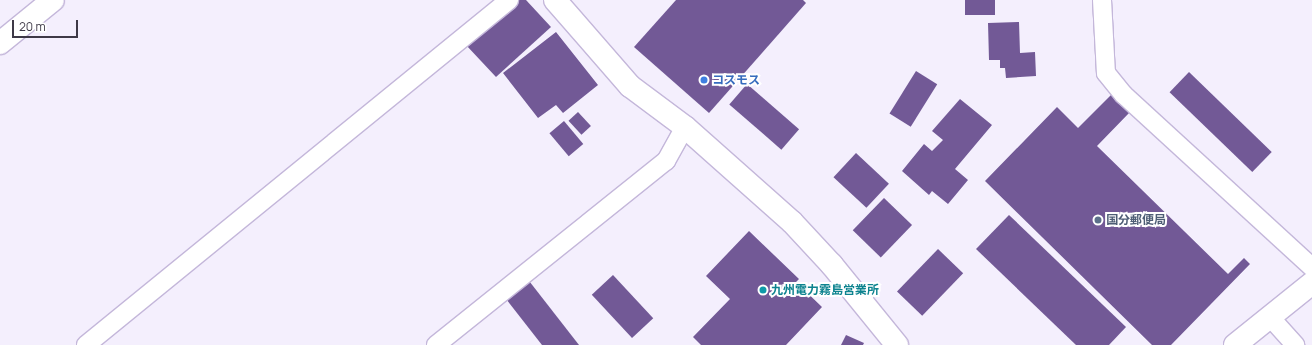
<!DOCTYPE html>
<meta charset="utf-8">
<style>
body{margin:0}
#map{position:relative;width:1312px;height:345px;overflow:hidden;background:#f4effd;font-family:Manrope,"Noto Sans JP",sans-serif}
div>[style]{position:absolute}
.building>*{inset:0;background:#725996;transform-origin:0 0}
.roads{filter:drop-shadow(1px 0 #c4b7da) drop-shadow(-1px 0 #c4b7da) drop-shadow(0 1px #c4b7da) drop-shadow(0 -1px #c4b7da)}
.minor>*{height:18px;margin:-9px;padding:0 9px;transform-origin:9px;border-radius:9px;background:#fff}
.tertiary>*{height:22px;margin:-11px;padding:0 11px;transform-origin:11px;border-radius:11px;background:#fff}
.secondary>*{height:22px;margin:-11px;padding:0 11px;transform-origin:11px;border-radius:11px;background:#fff}
.dots>*{width:11px;height:11px;translate:-50% -50%;box-sizing:border-box;border:2px solid #fff;border-radius:50%}
span{translate:-50% -50%;white-space:nowrap;text-align:center;line-height:1.15;-webkit-text-stroke:4px #fff;paint-order:stroke}
.shop-label{font-size:12px;color:#366cbe;font-weight:700}
.left{translate:0 -50%;text-align:left}
.service-label{font-size:12px;color:#4e5e75;font-weight:700}
.culture-label{font-size:12px;color:#0d838f;font-weight:700}
.scale{position:absolute;left:12px;top:20px;width:66px;height:18px;box-sizing:border-box;border:2px solid #3e3947;border-top:0;padding-left:5px;font-size:12px;line-height:14px;white-space:nowrap;color:#3e3947;-webkit-text-stroke:3px #fff;paint-order:stroke}
</style>
<div id="map">
<div class="building">
<i style="clip-path:polygon(515px 0,526px 0,551px 27px,496px 77px,466px 45px)"></i>
<i style="clip-path:polygon(676px 0,803px 0,806px 3px,709px 113px,634px 47px)"></i>
<i style="left:965px;top:0;width:30px;height:15px"></i>
<i style="clip-path:polygon(1019px 22px,1020px 53px,1035px 52px,1036px 76px,1006px 78px,1005px 68px,1000px 68px,1000px 60px,989px 60px,988px 23px)"></i>
<i style="clip-path:polygon(556px 32px,598px 85px,563px 113px,556px 105px,538px 118px,503px 73px)"></i>
<i style="left:916px;top:71px;width:25px;height:50px;rotate:32deg"></i>
<i style="left:1189px;top:72px;width:115px;height:28px;rotate:44deg"></i>
<i style="left:747px;top:84px;width:69px;height:27px;rotate:41deg"></i>
<i style="clip-path:polygon(1112px 94px,1130px 112px,1097px 146px,1228px 274px,1244px 258px,1250px 264px,1171px 345px,1152px 345px,985px 181px,1057px 107px,1078px 128px)"></i>
<i style="clip-path:polygon(960px 99px,992px 125px,955px 169px,968px 180px,948px 204px,932px 191px,929px 195px,902px 171px,924px 144px,932px 151px,943px 140px,932px 131px)"></i>
<i style="left:578px;top:112px;width:19px;height:13px;rotate:47deg"></i>
<i style="left:564px;top:121px;width:30px;height:19px;rotate:50deg"></i>
<i style="left:856px;top:153px;width:45px;height:33px;rotate:43deg"></i>
<i style="left:884px;top:198px;width:39px;height:45px;rotate:44deg"></i>
<i style="clip-path:polygon(1009px 215px,1126px 327px,1109px 345px,1076px 345px,976px 249px)"></i>
<i style="clip-path:polygon(749px 231px,799px 279px,796px 282px,822px 307px,786px 345px,701px 345px,693px 337px,730px 299px,706px 276px)"></i>
<i style="left:938px;top:249px;width:35px;height:59px;rotate:44deg"></i>
<i style="left:613px;top:275px;width:59px;height:29px;rotate:47deg"></i>
<i style="clip-path:polygon(526px 277px,579px 345px,542px 345px,503px 295px)"></i>
<i style="clip-path:polygon(846px 335px,864px 343px,863px 345px,841px 345px)"></i>
</div>
<div class="roads">
<div class="minor">
<i style="left:1102px;top:0;width:73px;rotate:86.9deg"></i>
<i style="left:1106px;top:73px;width:28px;rotate:51deg"></i>
<i style="left:1124px;top:95px;width:255px;rotate:42.5deg"></i>
<i style="left:1270px;top:317px;width:38px;rotate:48deg"></i>
<i style="left:86px;top:345px;width:546px;rotate:-39.2deg"></i>
<i style="left:436px;top:345px;width:295px;rotate:-38.7deg"></i>
<i style="left:666px;top:161px;width:39px;rotate:-61deg"></i>
</div>
<div class="tertiary">
<i style="left:555px;top:0;width:114px;rotate:48.9deg"></i>
<i style="left:630px;top:86px;width:69px;rotate:36.7deg"></i>
<i style="left:685px;top:127px;width:143px;rotate:41.6deg"></i>
<i style="left:792px;top:222px;width:59px;rotate:47.1deg"></i>
<i style="left:832px;top:265px;width:103px;rotate:50.9deg"></i>
<i style="left:0;top:43px;width:68px;rotate:-39.1deg"></i>
</div>
<div class="secondary">
<i style="left:1235px;top:345px;width:99px;rotate:-38.8deg"></i>
</div>
</div>
<div class="dots">
<i style="left:704px;top:80px;background:#3f7fe0"></i>
<i style="left:1098px;top:220px;background:#5c6f8a"></i>
<i style="left:763px;top:290px;background:#0f9aa8"></i>
</div>
<div class="shop-label">
<span class="left" style="left:712px;top:80px">コスモス</span>
</div>
<div class="service-label">
<span class="left" style="left:1106px;top:220px">国分郵便局</span>
</div>
<div class="culture-label">
<span class="left" style="left:771px;top:290px">九州電力霧島営業所</span>
</div>
<div class="scale">20 m</div>
</div>
